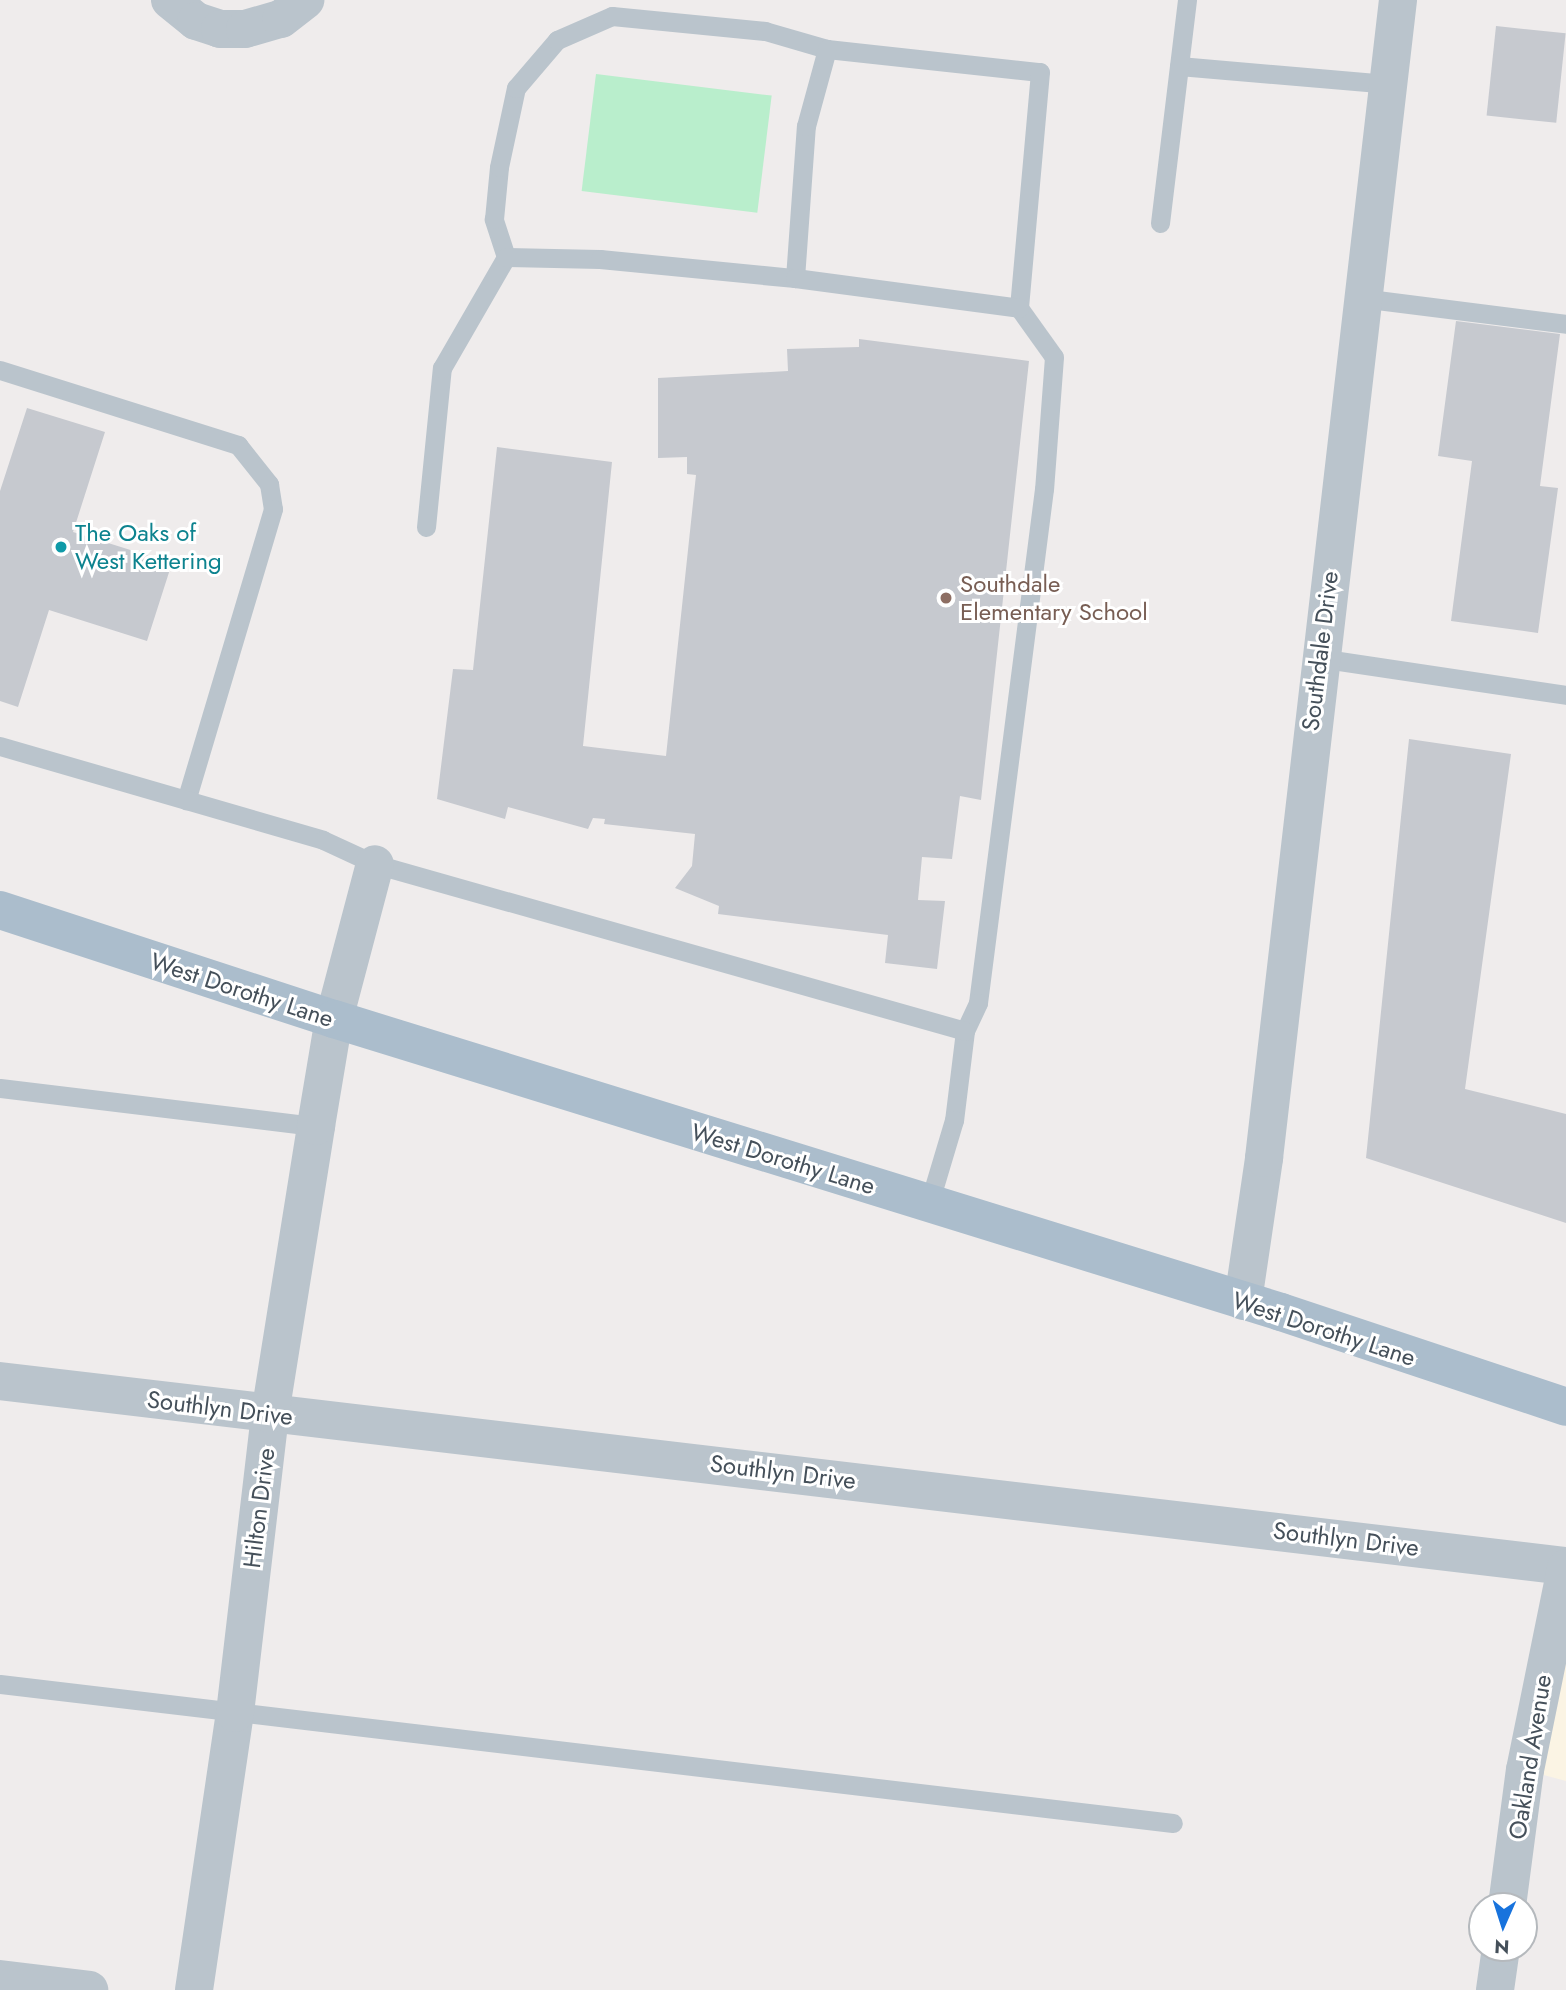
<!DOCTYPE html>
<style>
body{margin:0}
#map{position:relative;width:1566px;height:1990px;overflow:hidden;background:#efecec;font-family:Jost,sans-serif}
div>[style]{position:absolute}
.commercial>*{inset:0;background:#fbf4e4}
.green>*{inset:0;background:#b9eecc;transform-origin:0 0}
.building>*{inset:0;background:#c6c9cf;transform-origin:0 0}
.service>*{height:19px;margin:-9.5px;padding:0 9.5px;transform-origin:9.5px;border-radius:9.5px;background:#bac4cc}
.minor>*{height:38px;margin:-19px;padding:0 19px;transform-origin:19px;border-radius:19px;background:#bac4cc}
.primary>*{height:38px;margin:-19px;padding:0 19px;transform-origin:19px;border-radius:19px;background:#abbdcc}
.dots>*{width:19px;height:19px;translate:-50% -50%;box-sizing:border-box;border:4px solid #fff;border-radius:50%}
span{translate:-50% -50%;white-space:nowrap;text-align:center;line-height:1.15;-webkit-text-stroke:6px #fff;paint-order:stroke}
.culture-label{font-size:24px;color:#0d838f}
.left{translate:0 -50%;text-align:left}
.education-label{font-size:24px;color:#785e54}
.street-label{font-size:24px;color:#45505a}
.north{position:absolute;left:1468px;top:1892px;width:70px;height:70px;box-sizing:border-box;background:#fff;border:2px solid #b5b9bd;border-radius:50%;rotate:183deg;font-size:19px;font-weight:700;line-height:28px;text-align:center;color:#45505a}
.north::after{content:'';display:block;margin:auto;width:24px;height:32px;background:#1873dd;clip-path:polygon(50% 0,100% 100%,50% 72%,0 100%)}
</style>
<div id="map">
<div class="commercial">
<i style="clip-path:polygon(1566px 1608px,1566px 1781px,1525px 1770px)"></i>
</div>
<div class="green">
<i style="left:596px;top:74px;width:177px;height:118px;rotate:7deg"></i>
</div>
<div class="building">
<i style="left:1496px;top:26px;width:70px;height:90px;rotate:6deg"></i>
<i style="clip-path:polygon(1456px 321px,1560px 334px,1540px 486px,1558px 488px,1538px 633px,1451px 621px,1472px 461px,1438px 456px)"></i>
<i style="clip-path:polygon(859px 339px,1029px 361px,981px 800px,960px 796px,952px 859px,922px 857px,918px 900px,945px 901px,937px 969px,885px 963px,888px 935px,718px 914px,719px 906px,675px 888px,692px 866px,695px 834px,604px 824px,605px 819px,593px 818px,588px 829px,508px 807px,505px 819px,437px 799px,453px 669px,473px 670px,497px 447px,612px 462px,583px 746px,666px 756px,696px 475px,687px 474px,687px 457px,658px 458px,658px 378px,788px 371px,787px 349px,859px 347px)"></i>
<i style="clip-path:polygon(27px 408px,105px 432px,73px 532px,172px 563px,147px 641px,49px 610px,18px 707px,0 701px,0 491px)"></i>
<i style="clip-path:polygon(1409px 739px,1511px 754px,1465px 1089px,1566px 1114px,1566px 1223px,1366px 1158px)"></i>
</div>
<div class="service">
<i style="left:1179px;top:66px;width:209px;rotate:4.9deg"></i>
<i style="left:1160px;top:223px;width:225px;rotate:-83.1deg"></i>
<i style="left:506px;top:257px;width:40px;rotate:-108deg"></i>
<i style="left:494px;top:219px;width:52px;rotate:-84.5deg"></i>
<i style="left:499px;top:167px;width:81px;rotate:-77.9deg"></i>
<i style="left:516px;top:88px;width:63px;rotate:-49.5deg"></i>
<i style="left:557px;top:40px;width:60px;rotate:-23.6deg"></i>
<i style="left:612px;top:16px;width:154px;rotate:5.6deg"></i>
<i style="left:765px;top:31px;width:65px;rotate:16.2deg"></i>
<i style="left:827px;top:49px;width:214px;rotate:6.2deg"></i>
<i style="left:1040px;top:72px;width:237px;rotate:95.1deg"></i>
<i style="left:1019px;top:308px;width:60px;rotate:54.5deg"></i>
<i style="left:1054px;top:357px;width:132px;rotate:94.3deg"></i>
<i style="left:1044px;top:489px;width:518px;rotate:97.32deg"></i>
<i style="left:978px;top:1003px;width:31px;rotate:115deg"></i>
<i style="left:965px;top:1031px;width:90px;rotate:97deg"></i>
<i style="left:954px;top:1120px;width:88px;rotate:106.6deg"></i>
<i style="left:795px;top:278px;width:152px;rotate:-85.9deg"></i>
<i style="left:806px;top:126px;width:80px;rotate:-74.7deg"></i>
<i style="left:1361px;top:298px;width:207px;rotate:7.2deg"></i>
<i style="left:0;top:370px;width:250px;rotate:17.5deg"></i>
<i style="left:238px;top:445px;width:50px;rotate:51.5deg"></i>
<i style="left:269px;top:484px;width:25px;rotate:81deg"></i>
<i style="left:273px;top:509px;width:304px;rotate:106.6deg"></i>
<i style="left:426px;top:527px;width:160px;rotate:-84.3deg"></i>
<i style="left:442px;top:368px;width:128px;rotate:-60deg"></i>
<i style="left:506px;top:257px;width:94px;rotate:1.2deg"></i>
<i style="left:600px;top:259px;width:196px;rotate:5.6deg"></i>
<i style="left:795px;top:278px;width:226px;rotate:7.6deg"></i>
<i style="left:1319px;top:658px;width:250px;rotate:8.5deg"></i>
<i style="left:0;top:746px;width:336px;rotate:16.2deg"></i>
<i style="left:323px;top:840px;width:57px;rotate:24.8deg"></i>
<i style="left:375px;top:864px;width:613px;rotate:15.8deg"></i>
<i style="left:0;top:1088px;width:318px;rotate:6.9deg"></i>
<i style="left:0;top:1684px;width:1181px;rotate:6.76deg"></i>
</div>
<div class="minor">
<i style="left:170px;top:0;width:33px;rotate:39deg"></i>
<i style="left:196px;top:21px;width:25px;rotate:18deg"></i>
<i style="left:220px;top:29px;width:25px"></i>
<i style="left:245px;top:29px;width:37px;rotate:-16deg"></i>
<i style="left:281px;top:19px;width:31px;rotate:-38deg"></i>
<i style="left:1243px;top:1301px;width:145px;rotate:-81.6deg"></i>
<i style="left:1264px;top:1158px;width:1166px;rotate:-83.4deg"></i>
<i style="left:0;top:1381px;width:1577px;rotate:6.74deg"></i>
<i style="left:1507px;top:1906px;width:137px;rotate:-82.5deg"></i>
<i style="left:1525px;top:1770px;width:206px;rotate:-78.5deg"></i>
<i style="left:0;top:1979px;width:90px;rotate:7deg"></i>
<i style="left:194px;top:1990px;width:280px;rotate:-81.6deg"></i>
<i style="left:235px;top:1713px;width:301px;rotate:-83.3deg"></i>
<i style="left:270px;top:1414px;width:292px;rotate:-80.9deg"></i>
<i style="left:316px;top:1126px;width:109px;rotate:-80.5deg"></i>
<i style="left:334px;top:1019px;width:160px;rotate:-75.2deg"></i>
<i style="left:1495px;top:1990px;width:42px;rotate:-81.9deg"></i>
</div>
<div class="primary">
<i style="left:0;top:910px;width:351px;rotate:18.1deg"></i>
<i style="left:334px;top:1019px;width:991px;rotate:17.19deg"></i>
<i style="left:1281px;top:1312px;width:300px;rotate:18.4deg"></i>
</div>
<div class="dots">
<i style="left:61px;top:547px;background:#0f9aa8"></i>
<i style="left:946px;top:598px;background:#8d6e63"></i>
</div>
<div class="culture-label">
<span class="left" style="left:75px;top:547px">The Oaks of<br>West Kettering</span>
</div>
<div class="education-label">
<span class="left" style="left:960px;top:598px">Southdale<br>Elementary School</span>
</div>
<div class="street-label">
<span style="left:1320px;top:651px;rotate:-83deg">Southdale Drive</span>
<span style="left:242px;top:990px;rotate:18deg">West Dorothy Lane</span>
<span style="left:783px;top:1159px;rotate:17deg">West Dorothy Lane</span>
<span style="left:1324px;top:1329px;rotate:18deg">West Dorothy Lane</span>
<span style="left:220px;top:1408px;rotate:7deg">Southlyn Drive</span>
<span style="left:783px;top:1472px;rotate:7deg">Southlyn Drive</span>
<span style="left:259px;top:1508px;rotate:-83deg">Hilton Drive</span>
<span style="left:1346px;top:1539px;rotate:7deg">Southlyn Drive</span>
<span style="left:1530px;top:1757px;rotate:-81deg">Oakland Avenue</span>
</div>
<div class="north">N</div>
</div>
